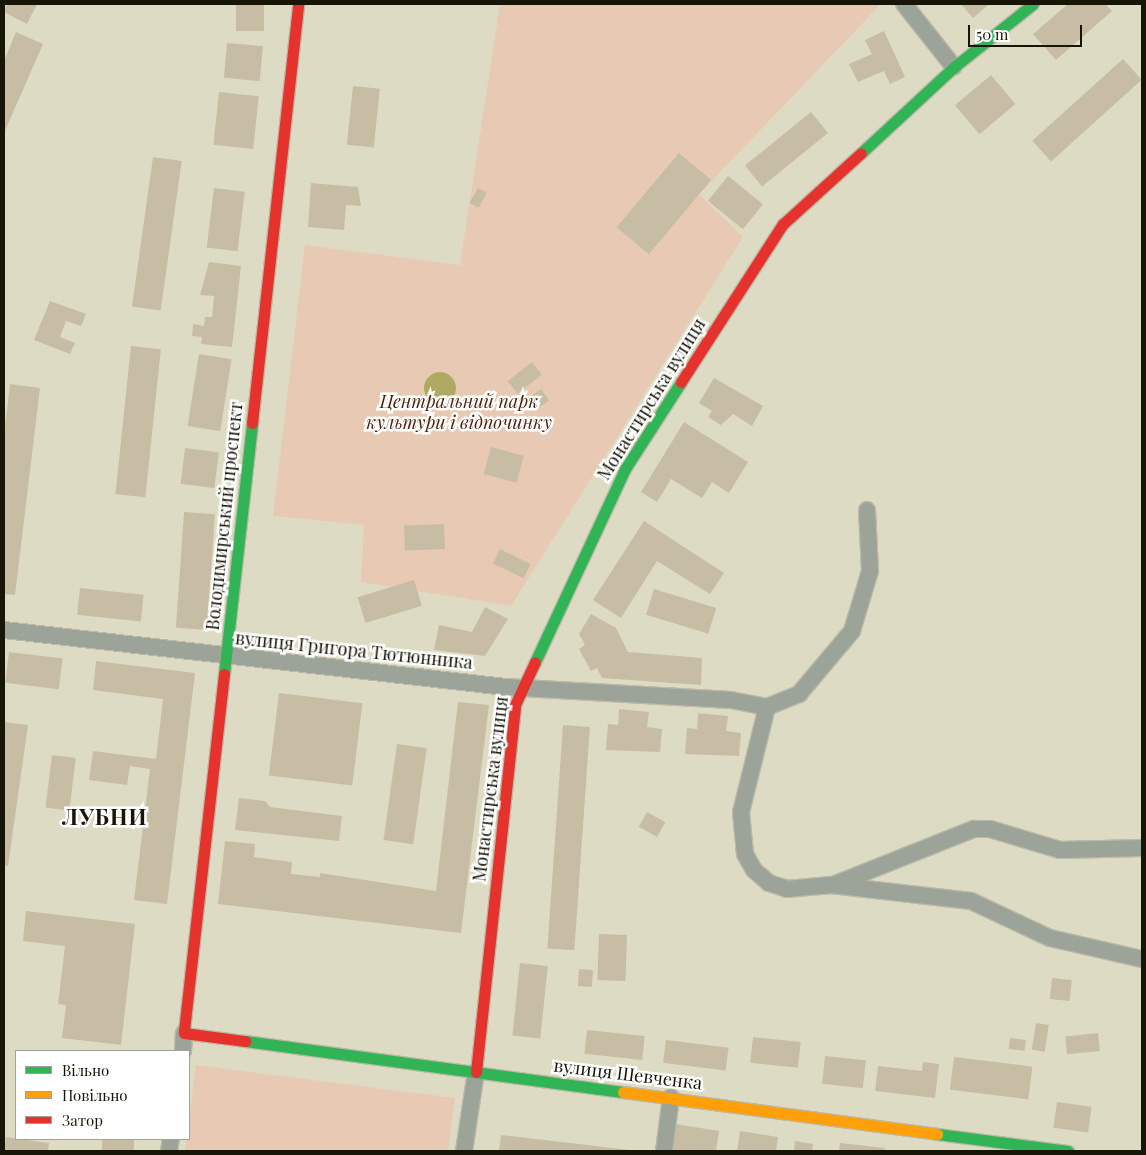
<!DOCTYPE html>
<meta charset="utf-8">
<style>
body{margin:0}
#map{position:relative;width:1146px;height:1155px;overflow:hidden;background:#dedbc4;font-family:"Playfair Display",serif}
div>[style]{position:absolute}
.green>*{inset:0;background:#e8cab4}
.water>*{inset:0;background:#b0a963}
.round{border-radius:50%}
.building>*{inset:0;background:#c7bda4;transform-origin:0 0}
.roads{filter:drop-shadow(1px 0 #bcbaa7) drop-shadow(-1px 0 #bcbaa7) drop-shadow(0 1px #bcbaa7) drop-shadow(0 -1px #bcbaa7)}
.street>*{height:16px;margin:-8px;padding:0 8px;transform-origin:8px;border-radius:8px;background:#9ca499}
.fast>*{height:11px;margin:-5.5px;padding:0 5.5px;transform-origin:5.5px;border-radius:5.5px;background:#30b455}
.slow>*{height:11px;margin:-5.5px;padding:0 5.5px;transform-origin:5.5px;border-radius:5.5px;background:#ff9f0a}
.jam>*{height:11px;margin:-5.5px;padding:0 5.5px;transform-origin:5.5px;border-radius:5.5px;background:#e5322d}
span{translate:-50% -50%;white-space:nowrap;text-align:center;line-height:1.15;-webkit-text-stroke:5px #fff;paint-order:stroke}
.street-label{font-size:18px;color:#171506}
.park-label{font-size:18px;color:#501d04;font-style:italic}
.district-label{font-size:22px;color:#171506;font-weight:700;letter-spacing:1px}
.frame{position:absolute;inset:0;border:5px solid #171506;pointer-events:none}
.legend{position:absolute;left:15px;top:1050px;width:175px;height:90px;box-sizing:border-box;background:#fff;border:1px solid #a2a19b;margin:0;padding:6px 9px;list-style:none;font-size:15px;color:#171506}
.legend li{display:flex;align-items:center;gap:10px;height:25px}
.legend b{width:25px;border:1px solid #a2a19b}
.scale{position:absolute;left:968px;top:25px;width:114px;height:22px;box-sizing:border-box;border:2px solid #171506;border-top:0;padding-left:6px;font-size:15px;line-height:18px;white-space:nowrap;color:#171506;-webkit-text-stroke:4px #fff;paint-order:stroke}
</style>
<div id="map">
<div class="green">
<i style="clip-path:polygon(500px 4px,881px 4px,699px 194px,743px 237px,511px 606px,361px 582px,364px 525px,273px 516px,305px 245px,460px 265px)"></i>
<i style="clip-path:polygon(196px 1065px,455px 1098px,448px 1151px,185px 1151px)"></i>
</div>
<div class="water">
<i class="round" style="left:424px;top:372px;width:32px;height:32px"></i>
</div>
<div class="building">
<i style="clip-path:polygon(7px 4px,37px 4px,27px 24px,4px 12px)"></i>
<i style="left:236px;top:4px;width:28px;height:27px"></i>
<i style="clip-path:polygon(961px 4px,989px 4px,973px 18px)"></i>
<i style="clip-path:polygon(1068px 4px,1105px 4px,1112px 11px,1056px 60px,1033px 34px)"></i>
<i style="clip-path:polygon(884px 31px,905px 77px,890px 84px,884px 71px,858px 82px,849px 64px,872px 54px,865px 40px)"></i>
<i style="clip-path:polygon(16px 32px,43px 44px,4px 133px,4px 61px)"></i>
<i style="left:227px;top:43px;width:36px;height:35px;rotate:5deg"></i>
<i style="left:1123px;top:59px;width:28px;height:122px;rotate:48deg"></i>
<i style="left:991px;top:75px;width:38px;height:47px;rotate:50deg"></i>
<i style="left:353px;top:86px;width:27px;height:59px;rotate:6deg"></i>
<i style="left:219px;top:92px;width:40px;height:53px;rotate:6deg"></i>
<i style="left:811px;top:112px;width:27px;height:85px;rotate:51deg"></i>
<i style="left:679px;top:153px;width:42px;height:97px;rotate:40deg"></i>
<i style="left:153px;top:157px;width:29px;height:151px;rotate:8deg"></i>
<i style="left:728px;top:176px;width:45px;height:32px;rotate:39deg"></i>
<i style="clip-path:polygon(311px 183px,358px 187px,361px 206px,346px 205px,344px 230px,308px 227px)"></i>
<i style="left:214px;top:188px;width:31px;height:60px;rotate:7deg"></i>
<i style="left:478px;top:188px;width:10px;height:17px;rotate:29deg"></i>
<i style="clip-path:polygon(209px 262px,241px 266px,232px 347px,201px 344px,202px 337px,192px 336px,193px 324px,204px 326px,205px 317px,212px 317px,214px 296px,200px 295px)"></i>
<i style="clip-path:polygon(50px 301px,86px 314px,81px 326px,66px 321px,60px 337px,75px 343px,70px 354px,34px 340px)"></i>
<i style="left:131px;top:346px;width:30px;height:149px;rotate:6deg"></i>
<i style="left:199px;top:354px;width:33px;height:73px;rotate:9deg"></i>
<i style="left:532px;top:362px;width:16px;height:31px;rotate:52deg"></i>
<i style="clip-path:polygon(714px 378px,763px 406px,752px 426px,733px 414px,721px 425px,708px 417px,712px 411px,699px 403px)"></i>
<i style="clip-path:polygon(10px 384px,40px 388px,15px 595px,4px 594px,4px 436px)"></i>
<i style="left:541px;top:389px;width:14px;height:17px;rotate:54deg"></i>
<i style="clip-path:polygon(684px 422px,748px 462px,729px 493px,712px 482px,702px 498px,671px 479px,657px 502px,641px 492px)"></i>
<i style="left:491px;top:447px;width:34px;height:28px;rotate:15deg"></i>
<i style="left:185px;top:448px;width:34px;height:36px;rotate:7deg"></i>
<i style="left:184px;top:512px;width:31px;height:116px;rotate:4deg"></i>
<i style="clip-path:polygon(644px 521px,724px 573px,710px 594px,657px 561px,621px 618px,593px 600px)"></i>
<i style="left:444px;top:524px;width:25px;height:40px;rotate:88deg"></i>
<i style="left:500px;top:549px;width:34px;height:16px;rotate:26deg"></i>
<i style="left:414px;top:580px;width:27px;height:59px;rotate:73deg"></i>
<i style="left:80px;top:588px;width:64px;height:27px;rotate:6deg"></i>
<i style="left:654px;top:589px;width:65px;height:27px;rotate:17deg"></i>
<i style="clip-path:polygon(485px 607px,508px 619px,485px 656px,434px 650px,439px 625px,472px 632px)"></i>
<i style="clip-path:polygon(591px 614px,616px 628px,628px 652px,702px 658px,701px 685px,602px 678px,597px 668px,591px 671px,579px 649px,585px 645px,579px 634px)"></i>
<i style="left:9px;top:652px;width:54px;height:31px;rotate:7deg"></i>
<i style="clip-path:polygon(96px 661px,195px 673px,167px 904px,134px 900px,150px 769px,130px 766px,127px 785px,89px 780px,93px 751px,156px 759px,163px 699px,93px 690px)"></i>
<i style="left:279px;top:693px;width:84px;height:83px;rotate:7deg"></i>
<i style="clip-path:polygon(458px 702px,489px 705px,461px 933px,218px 904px,225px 841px,255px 844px,254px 857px,292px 862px,291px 874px,320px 877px,320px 873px,436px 891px)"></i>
<i style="clip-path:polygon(619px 709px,649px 712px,647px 727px,662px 729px,660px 752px,606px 750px,608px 724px,618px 725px)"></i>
<i style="clip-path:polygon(698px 713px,728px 716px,726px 731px,741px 733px,739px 756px,685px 754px,687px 728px,697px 729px)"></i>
<i style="clip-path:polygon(4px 722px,28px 725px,8px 866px,4px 865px)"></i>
<i style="left:563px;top:725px;width:27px;height:224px;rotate:4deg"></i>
<i style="left:397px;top:744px;width:30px;height:97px;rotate:8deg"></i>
<i style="left:52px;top:755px;width:24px;height:53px;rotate:7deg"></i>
<i style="clip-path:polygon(239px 798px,265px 801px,270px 807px,342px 816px,339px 841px,235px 830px)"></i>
<i style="left:647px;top:812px;width:21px;height:17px;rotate:29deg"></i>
<i style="clip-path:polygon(26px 911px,135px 924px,121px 1045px,62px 1038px,66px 1005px,58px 1004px,65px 946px,23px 941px)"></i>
<i style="left:599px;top:934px;width:28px;height:46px;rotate:2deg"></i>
<i style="left:520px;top:963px;width:28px;height:73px;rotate:6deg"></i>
<i style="left:579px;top:969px;width:14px;height:17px;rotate:4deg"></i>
<i style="left:1052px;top:978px;width:20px;height:21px;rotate:6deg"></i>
<i style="left:1036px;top:1023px;width:13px;height:27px;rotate:9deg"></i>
<i style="left:587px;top:1030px;width:58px;height:24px;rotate:6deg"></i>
<i style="left:1098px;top:1033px;width:18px;height:33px;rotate:84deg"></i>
<i style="left:753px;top:1037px;width:48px;height:26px;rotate:6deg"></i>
<i style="left:1010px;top:1038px;width:16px;height:11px;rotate:7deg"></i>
<i style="left:666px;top:1040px;width:63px;height:23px;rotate:7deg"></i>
<i style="left:825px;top:1056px;width:41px;height:28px;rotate:6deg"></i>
<i style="left:954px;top:1057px;width:79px;height:33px;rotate:7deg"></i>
<i style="clip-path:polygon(923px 1062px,939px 1064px,935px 1098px,875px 1091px,878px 1066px,922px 1071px)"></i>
<i style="left:1057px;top:1102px;width:35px;height:26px;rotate:8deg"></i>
<i style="clip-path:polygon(675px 1124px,719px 1131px,716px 1151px,671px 1151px)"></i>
<i style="clip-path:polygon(740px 1131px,778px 1137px,776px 1151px,737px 1151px)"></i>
<i style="clip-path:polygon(501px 1135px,630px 1150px,630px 1151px,499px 1151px)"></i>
<i style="clip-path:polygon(6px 1137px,49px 1143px,48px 1151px,4px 1151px)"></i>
<i style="left:102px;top:1139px;width:32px;height:12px"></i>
<i style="clip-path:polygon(795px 1141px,813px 1144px,812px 1151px,794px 1151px)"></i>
<i style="clip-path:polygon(840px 1143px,885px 1148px,884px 1151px,839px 1151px)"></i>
</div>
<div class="roads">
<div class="street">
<i style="left:904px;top:4px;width:80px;rotate:51.6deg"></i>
<i style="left:4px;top:630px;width:505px;rotate:6.48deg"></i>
<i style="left:506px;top:687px;width:225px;rotate:3.3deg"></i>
<i style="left:731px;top:700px;width:37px;rotate:11deg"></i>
<i style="left:767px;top:707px;width:35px;rotate:-22deg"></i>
<i style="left:799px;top:694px;width:82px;rotate:-49.9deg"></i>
<i style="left:852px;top:631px;width:63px;rotate:-73.3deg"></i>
<i style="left:870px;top:571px;width:61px;rotate:-92.8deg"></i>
<i style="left:767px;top:707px;width:108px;rotate:103.9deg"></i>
<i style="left:741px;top:812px;width:42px;rotate:84.6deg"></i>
<i style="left:745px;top:854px;width:18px;rotate:61deg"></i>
<i style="left:754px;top:870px;width:20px;rotate:41deg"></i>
<i style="left:769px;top:883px;width:19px;rotate:18deg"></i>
<i style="left:787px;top:889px;width:44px;rotate:-5.2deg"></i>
<i style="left:831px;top:885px;width:141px;rotate:6.5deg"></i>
<i style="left:971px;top:901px;width:87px;rotate:25.1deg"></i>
<i style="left:1050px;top:938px;width:94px;rotate:12.9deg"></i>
<i style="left:833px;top:885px;width:152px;rotate:-21.7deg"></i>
<i style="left:974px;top:829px;width:16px"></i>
<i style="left:990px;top:829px;width:73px;rotate:16.7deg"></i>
<i style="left:1060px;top:850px;width:82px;rotate:-1.4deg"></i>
<i style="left:183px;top:1051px;width:18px;rotate:-87deg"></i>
<i style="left:169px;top:1151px;width:12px;rotate:-81deg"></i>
<i style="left:464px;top:1151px;width:80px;rotate:-81.4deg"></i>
<i style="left:664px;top:1151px;width:54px;rotate:-82.6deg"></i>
</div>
<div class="fast">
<i style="left:861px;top:153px;width:127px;rotate:-42.8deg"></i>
<i style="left:954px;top:67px;width:101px;rotate:-38.6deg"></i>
<i style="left:535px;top:662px;width:213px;rotate:-65deg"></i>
<i style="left:625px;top:469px;width:103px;rotate:-57.2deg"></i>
<i style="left:224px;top:674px;width:253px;rotate:-83.6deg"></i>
<i style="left:245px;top:1041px;width:381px;rotate:7.7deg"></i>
<i style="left:937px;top:1134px;width:132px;rotate:7.4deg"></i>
</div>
<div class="slow">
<i style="left:623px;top:1092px;width:317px;rotate:7.6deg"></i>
</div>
<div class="jam">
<i style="left:681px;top:382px;width:188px;rotate:-57.2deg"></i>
<i style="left:783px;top:224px;width:105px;rotate:-42.3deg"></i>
<i style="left:252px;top:423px;width:422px;rotate:-83.7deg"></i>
<i style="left:224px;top:674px;width:361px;rotate:96.4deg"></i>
<i style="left:184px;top:1033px;width:62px;rotate:7.5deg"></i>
<i style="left:476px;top:1072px;width:369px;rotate:-83.9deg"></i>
<i style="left:515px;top:705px;width:47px;rotate:-65.1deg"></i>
</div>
</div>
<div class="street-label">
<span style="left:651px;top:399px;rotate:-58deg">Монастирська вулиця</span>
<span style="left:224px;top:516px;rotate:-84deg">Володимирський проспект</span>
<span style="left:354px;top:650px;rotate:6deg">вулиця Григора Тютюнника</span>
<span style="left:490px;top:789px;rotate:-83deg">Монастирська вулиця</span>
<span style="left:628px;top:1074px;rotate:7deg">вулиця Шевченка</span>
</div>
<div class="park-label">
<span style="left:459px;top:412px">Центральний парк<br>культури і відпочинку</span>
</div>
<div class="district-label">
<span style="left:105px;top:817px">ЛУБНИ</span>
</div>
<div class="frame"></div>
<ul class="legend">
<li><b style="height:6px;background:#30b455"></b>Вільно</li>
<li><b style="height:6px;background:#ff9f0a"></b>Повільно</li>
<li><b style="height:6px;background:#e5322d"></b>Затор</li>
</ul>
<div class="scale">50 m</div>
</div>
